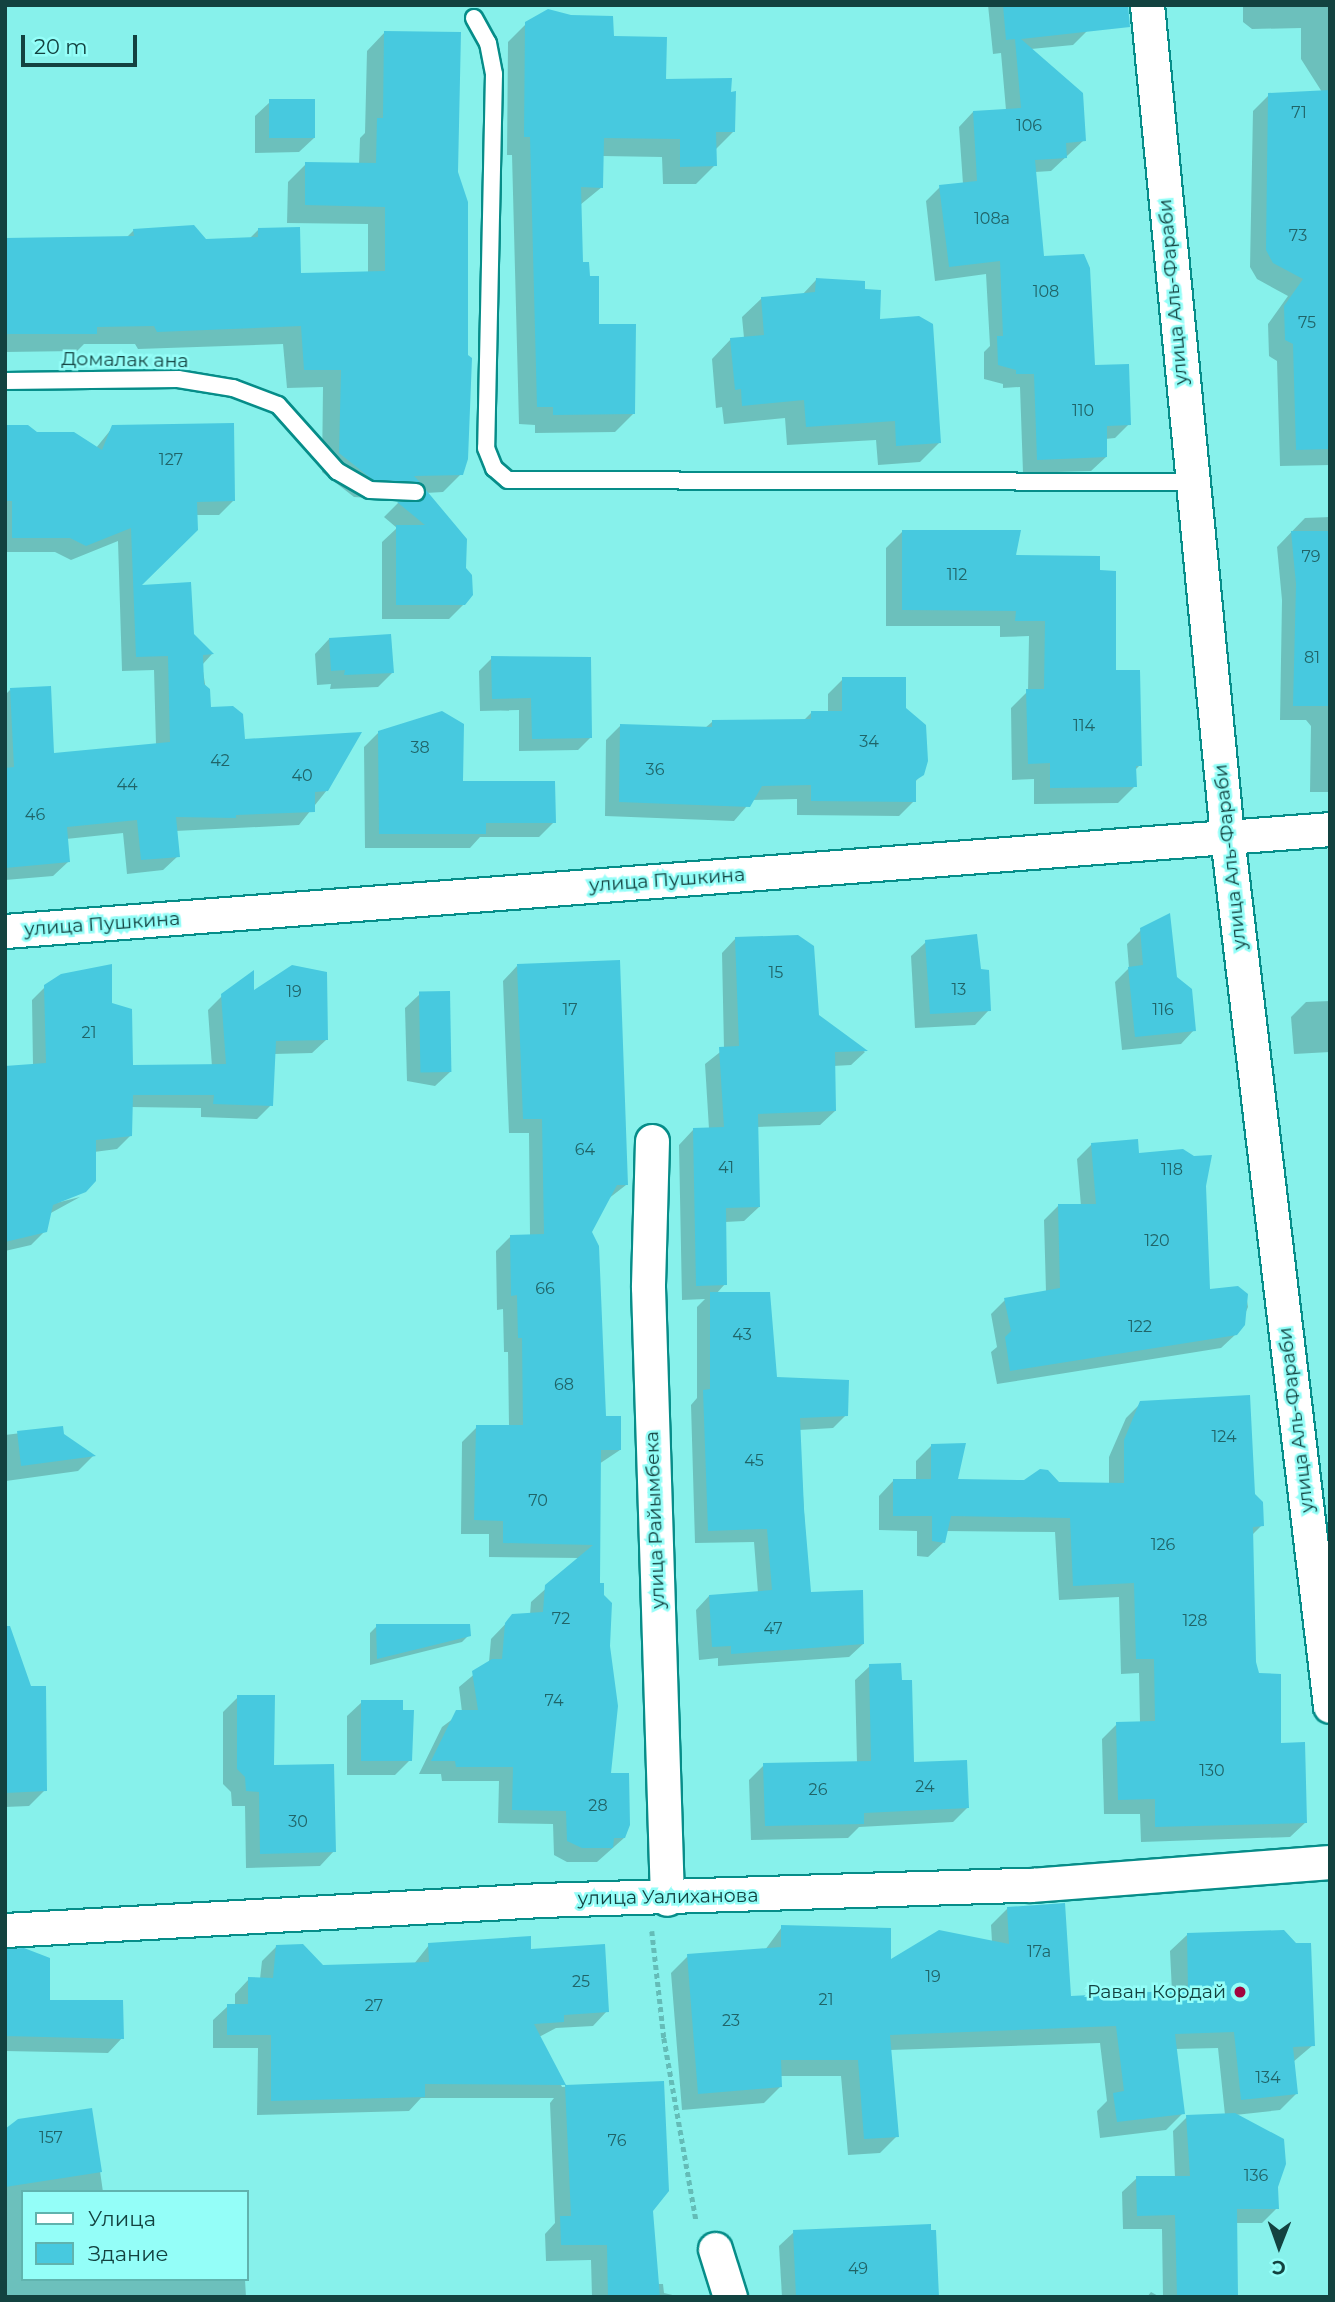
<!DOCTYPE html>
<meta charset="utf-8">
<style>
body{margin:0}
#map{position:relative;width:1335px;height:2302px;overflow:hidden;background:#87f1eb;font-family:Montserrat,sans-serif}
div>[style]{position:absolute}
.shadow>*{inset:0;background:#0003}
.building>*{inset:0;background:#47c9df;transform-origin:0 0}
.path>*{height:4.5px;margin-top:-2.25px;transform-origin:0;background:repeating-linear-gradient(90deg,#64bcb7 0 5px,transparent 0 8.5px)}
.roads{filter:drop-shadow(2px 0 #068d89) drop-shadow(-2px 0 #068d89) drop-shadow(0 2px #068d89) drop-shadow(0 -2px #068d89)}
.service>*{height:16px;margin:-8px;padding:0 8px;transform-origin:8px;border-radius:8px;background:#fff}
.minor>*{height:33px;margin:-16.5px;padding:0 16.5px;transform-origin:16.5px;border-radius:16.5px;background:#fff}
.dots>*{width:19px;height:19px;translate:-50% -50%;box-sizing:border-box;border:4px solid #94fef8;border-radius:50%}
span{translate:-50% -50%;white-space:nowrap;text-align:center;line-height:1.15;-webkit-text-stroke:5px #94fef8;paint-order:stroke}
.number-label{font-size:16px;color:#206468}
.number-label span{-webkit-text-stroke-width:0}
.street-label{font-size:19px;color:#134240}
.poi-label{font-size:19px;color:#134240}
.right{translate:-100% -50%;text-align:right}
.frame{position:absolute;inset:0;border:7px solid #134240;pointer-events:none}
.legend{position:absolute;left:21px;top:2190px;width:228px;height:91px;box-sizing:border-box;background:#94fef8;border:2px solid #60b3ae;margin:0;padding:9px 12px;list-style:none;font-size:21px;color:#134240}
.legend li{display:flex;align-items:center;gap:14px;height:35px}
.legend b{width:35px;border:2px solid #60b3ae}
.north{position:absolute;left:1244px;top:2211px;width:70px;height:70px;-webkit-text-stroke:5px #94fef8;paint-order:stroke;rotate:181deg;font-size:19px;font-weight:700;line-height:28px;text-align:center;color:#134240}
.north::after{content:'';display:block;margin:auto;width:24px;height:32px;background:#134240;clip-path:polygon(50% 0,100% 100%,50% 72%,0 100%)}
.scale{position:absolute;left:21px;top:35px;width:116px;height:32px;box-sizing:border-box;border:4px solid #134240;border-top:0;padding-left:9px;font-size:21px;line-height:24px;white-space:nowrap;color:#134240;-webkit-text-stroke:5px #94fef8;paint-order:stroke}
</style>
<div id="map">
<div class="shadow">
<i style="clip-path:polygon(988px 5px,1084px 5px,1087px 31px,1073px 45px,1031px 49px,1084px 140px,1051px 171px,1035px 172px,1043px 258px,1093px 367px,1129px 424px,1115px 438px,1105px 439px,1106px 457px,1091px 471px,1023px 473px,1020px 387px,1003px 388px,1003px 384px,984px 379px,984px 352px,990px 346px,986px 274px,935px 281px,926px 201px,940px 187px,963px 184px,959px 127px,973px 112px,1006px 110px,1001px 53px,993px 54px)"></i>
<i style="clip-path:polygon(1243px 5px,1330px 5px,1330px 465px,1280px 466px,1277px 361px,1269px 356px,1268px 324px,1288px 296px,1257px 279px,1250px 267px,1253px 111px,1269px 95px,1322px 92px,1301px 59px,1301px 28px,1252px 29px,1243px 22px)"></i>
<i style="clip-path:polygon(527px 23px,612px 37px,734px 131px,715px 150px,715px 165px,696px 184px,663px 184px,662px 157px,602px 156px,602px 187px,580px 205px,582px 263px,597px 326px,633px 414px,615px 432px,535px 433px,535px 425px,519px 424px,512px 155px,507px 155px,508px 42px)"></i>
<i style="clip-path:polygon(385px 32px,457px 172px,461px 474px,443px 492px,426px 493px,464px 604px,449px 619px,382px 619px,382px 542px,397px 528px,384px 517px,398px 503px,415px 503px,426px 493px,407px 493px,400px 500px,354px 497px,322px 472px,323px 387px,287px 388px,283px 344px,138px 349px,135px 344px,84px 344px,77px 351px,5px 352px,5px 239px,126px 238px,134px 230px,205px 241px,249px 239px,259px 229px,300px 275px,368px 273px,368px 224px,287px 223px,288px 182px,306px 164px,359px 165px,360px 138px,365px 133px,367px 51px)"></i>
<i style="clip-path:polygon(270px 102px,314px 138px,299px 152px,255px 153px,255px 116px)"></i>
<i style="clip-path:polygon(816px 280px,863px 291px,939px 443px,920px 462px,878px 465px,876px 440px,787px 445px,785px 418px,724px 424px,722px 407px,716px 408px,712px 359px,731px 339px,744px 338px,742px 317px,762px 298px,802px 295px)"></i>
<i style="clip-path:polygon(5px 427px,96px 448px,113px 427px,233px 501px,219px 515px,196px 515px,137px 587px,212px 654px,202px 665px,209px 709px,243px 740px,327px 790px,299px 825px,175px 831px,178px 856px,163px 870px,127px 874px,123px 833px,66px 839px,68px 862px,53px 876px,5px 880px,5px 695px,10px 690px,53px 755px,156px 745px,154px 670px,122px 671px,118px 541px,71px 560px,55px 552px,5px 552px)"></i>
<i style="clip-path:polygon(1330px 517px,1330px 792px,1310px 792px,1311px 726px,1306px 720px,1280px 720px,1282px 600px,1277px 547px,1305px 518px)"></i>
<i style="clip-path:polygon(903px 531px,1098px 572px,1114px 672px,1140px 765px,1134px 771px,1135px 786px,1118px 803px,1034px 804px,1034px 779px,1012px 780px,1011px 708px,1028px 691px,1029px 636px,1000px 637px,1000px 626px,886px 626px,886px 548px)"></i>
<i style="clip-path:polygon(329px 639px,393px 672px,378px 687px,330px 689px,331px 684px,317px 685px,315px 654px)"></i>
<i style="clip-path:polygon(492px 658px,591px 737px,578px 750px,519px 751px,519px 710px,480px 711px,479px 671px)"></i>
<i style="clip-path:polygon(843px 679px,904px 709px,922px 774px,915px 782px,914px 801px,899px 816px,797px 815px,797px 799px,752px 800px,734px 821px,605px 816px,606px 740px,621px 725px,705px 728px,712px 722px,803px 721px,812px 712px,828px 713px,828px 694px)"></i>
<i style="clip-path:polygon(379px 732px,462px 783px,554px 822px,539px 837px,480px 837px,470px 848px,365px 848px,364px 747px)"></i>
<i style="clip-path:polygon(1141px 930px,1175px 978px,1194px 1030px,1181px 1044px,1122px 1050px,1115px 982px,1129px 968px,1127px 944px)"></i>
<i style="clip-path:polygon(736px 938px,817px 1016px,865px 1052px,851px 1065px,833px 1066px,835px 1111px,820px 1125px,757px 1127px,759px 1207px,744px 1221px,725px 1222px,725px 1284px,716px 1294px,775px 1379px,846px 1415px,833px 1428px,799px 1430px,809px 1594px,863px 1644px,849px 1657px,718px 1666px,718px 1658px,699px 1660px,696px 1610px,709px 1596px,758px 1593px,754px 1542px,695px 1543px,691px 1405px,697px 1398px,697px 1307px,705px 1299px,682px 1300px,679px 1145px,693px 1130px,709px 1129px,705px 1064px,724px 1049px,722px 953px)"></i>
<i style="clip-path:polygon(926px 942px,979px 970px,989px 1010px,975px 1025px,915px 1028px,911px 956px)"></i>
<i style="clip-path:polygon(517px 966px,626px 1185px,608px 1199px,590px 1232px,604px 1418px,620px 1450px,599px 1464px,598px 1585px,609px 1775px,624px 1838px,597px 1862px,567px 1862px,554px 1855px,553px 1824px,498px 1823px,499px 1781px,442px 1781px,441px 1774px,419px 1774px,442px 1727px,462px 1712px,459px 1687px,489px 1662px,491px 1639px,513px 1616px,530px 1615px,531px 1602px,580px 1558px,489px 1557px,489px 1534px,461px 1534px,462px 1442px,477px 1427px,509px 1427px,508px 1352px,504px 1352px,503px 1309px,497px 1310px,496px 1251px,511px 1236px,530px 1236px,529px 1133px,509px 1133px,503px 981px)"></i>
<i style="clip-path:polygon(46px 986px,111px 1004px,131px 1066px,212px 1067px,208px 1010px,222px 996px,252px 993px,326px 1040px,312px 1053px,274px 1054px,271px 1105px,257px 1119px,201px 1117px,201px 1108px,131px 1107px,131px 1135px,117px 1149px,94px 1152px,85px 1191px,44px 1206px,80px 1197px,49px 1214px,45px 1231px,31px 1245px,5px 1251px,5px 1067px,33px 1066px,32px 1000px)"></i>
<i style="clip-path:polygon(420px 994px,450px 1072px,435px 1086px,407px 1081px,405px 1008px)"></i>
<i style="clip-path:polygon(1330px 1001px,1330px 1052px,1294px 1054px,1291px 1017px,1306px 1002px)"></i>
<i style="clip-path:polygon(1092px 1144px,1138px 1154px,1205px 1186px,1208px 1291px,1246px 1295px,1248px 1307px,1236px 1334px,1221px 1348px,997px 1384px,991px 1352px,997px 1347px,991px 1314px,1005px 1300px,1046px 1292px,1044px 1220px,1058px 1206px,1081px 1206px,1077px 1159px)"></i>
<i style="clip-path:polygon(1141px 1403px,1253px 1495px,1262px 1525px,1251px 1536px,1254px 1662px,1306px 1822px,1290px 1837px,1141px 1842px,1140px 1814px,1104px 1814px,1102px 1739px,1117px 1724px,1140px 1723px,1139px 1673px,1121px 1674px,1119px 1597px,1059px 1600px,1055px 1532px,946px 1531px,944px 1542px,928px 1557px,917px 1556px,917px 1531px,879px 1530px,879px 1496px,894px 1480px,916px 1481px,916px 1461px,931px 1446px,956px 1481px,1109px 1484px,1109px 1457px,1126px 1418px)"></i>
<i style="clip-path:polygon(62px 1428px,63px 1435px,93px 1456px,78px 1471px,6px 1481px,5px 1550px,5px 1435px)"></i>
<i style="clip-path:polygon(377px 1626px,469px 1635px,462px 1642px,370px 1665px,370px 1633px)"></i>
<i style="clip-path:polygon(5px 1651px,45px 1790px,29px 1806px,5px 1807px)"></i>
<i style="clip-path:polygon(870px 1666px,912px 1764px,968px 1807px,953px 1822px,859px 1827px,848px 1838px,751px 1840px,749px 1780px,764px 1765px,857px 1763px,855px 1680px)"></i>
<i style="clip-path:polygon(238px 1697px,272px 1767px,334px 1851px,320px 1866px,246px 1868px,245px 1806px,232px 1806px,231px 1792px,223px 1784px,223px 1712px)"></i>
<i style="clip-path:polygon(362px 1702px,410px 1760px,395px 1775px,347px 1775px,347px 1716px)"></i>
<i style="clip-path:polygon(1008px 1908px,1069px 1998px,1172px 1992px,1170px 1951px,1187px 1935px,1313px 2045px,1293px 2062px,1297px 2093px,1280px 2110px,1235px 2115px,1277px 2187px,1277px 2208px,1262px 2223px,1236px 2223px,1236px 2297px,1163px 2297px,1162px 2229px,1123px 2229px,1122px 2192px,1137px 2178px,1175px 2178px,1173px 2131px,1187px 2117px,1225px 2115px,1218px 2048px,1175px 2049px,1183px 2113px,1166px 2130px,1100px 2138px,1097px 2111px,1107px 2101px,1100px 2043px,890px 2050px,897px 2136px,880px 2153px,848px 2155px,841px 2076px,780px 2076px,781px 2086px,764px 2103px,682px 2110px,671px 1973px,688px 1956px,765px 1950px,782px 1927px,889px 1962px,992px 1942px,991px 1925px)"></i>
<i style="clip-path:polygon(429px 1945px,530px 1950px,607px 2011px,593px 2026px,556px 2028px,539px 2037px,562px 2087px,662px 2082px,652px 2211px,657px 2284px,663px 2284px,664px 2293px,681px 2297px,592px 2297px,591px 2260px,546px 2261px,545px 2234px,555px 2223px,550px 2103px,554px 2098px,421px 2098px,409px 2111px,257px 2115px,258px 2048px,213px 2048px,213px 2020px,228px 2006px,235px 2005px,235px 1994px,249px 1979px,260px 1979px,262px 1961px,276px 1947px,323px 1966px,414px 1964px)"></i>
<i style="clip-path:polygon(5px 1953px,48px 2001px,122px 2038px,108px 2053px,5px 2051px)"></i>
<i style="clip-path:polygon(94px 2129px,103px 2192px,23px 2192px,23px 2279px,245px 2280px,246px 2297px,5px 2297px,5px 2152px)"></i>
<i style="clip-path:polygon(794px 2232px,935px 2297px,782px 2297px,779px 2246px)"></i>
<i style="clip-path:polygon(1151px 2292px,1160px 2297px,1147px 2297px)"></i>
</div>
<div class="building">
<i style="clip-path:polygon(1003px 5px,1128px 5px,1130px 27px,1021px 39px,1083px 93px,1086px 141px,1066px 143px,1067px 158px,1035px 160px,1044px 256px,1084px 254px,1090px 268px,1095px 365px,1129px 364px,1131px 425px,1107px 426px,1107px 457px,1037px 460px,1034px 374px,1016px 374px,1016px 370px,998px 365px,997px 336px,1003px 336px,1000px 261px,949px 267px,939px 185px,977px 181px,973px 111px,1021px 108px,1015px 39px,1006px 40px)"></i>
<i style="clip-path:polygon(548px 9px,571px 15px,613px 16px,614px 36px,667px 37px,666px 79px,732px 78px,731px 92px,736px 91px,735px 132px,716px 132px,717px 166px,680px 167px,680px 139px,604px 138px,603px 188px,581px 187px,583px 262px,589px 262px,590px 276px,599px 276px,599px 324px,636px 324px,635px 414px,553px 415px,553px 407px,537px 407px,530px 137px,524px 137px,525px 22px)"></i>
<i style="clip-path:polygon(384px 31px,461px 32px,458px 172px,468px 202px,468px 355px,472px 358px,468px 459px,463px 475px,414px 476px,420px 482px,373px 480px,339px 453px,341px 370px,304px 370px,301px 326px,157px 332px,154px 326px,97px 327px,97px 334px,5px 334px,5px 238px,134px 236px,133px 229px,194px 225px,206px 239px,258px 237px,258px 228px,300px 227px,301px 273px,385px 271px,385px 207px,305px 205px,305px 162px,376px 163px,377px 118px,383px 118px)"></i>
<i style="clip-path:polygon(1330px 90px,1330px 449px,1296px 450px,1293px 344px,1285px 340px,1284px 306px,1303px 279px,1273px 263px,1266px 250px,1268px 93px)"></i>
<i style="left:315px;top:99px;width:39px;height:46px;rotate:90deg"></i>
<i style="clip-path:polygon(816px 278px,865px 281px,865px 289px,881px 290px,880px 319px,919px 316px,933px 324px,941px 443px,896px 446px,895px 421px,806px 427px,804px 400px,742px 406px,741px 389px,735px 390px,730px 338px,764px 335px,761px 297px,815px 292px)"></i>
<i style="clip-path:polygon(234px 423px,235px 501px,197px 502px,198px 530px,142px 585px,191px 582px,194px 634px,214px 654px,203px 655px,204px 684px,210px 689px,211px 707px,233px 706px,243px 714px,245px 739px,362px 732px,328px 791px,315px 792px,315px 812px,236px 815px,236px 818px,176px 817px,180px 857px,141px 860px,137px 820px,67px 827px,70px 862px,5px 868px,5px 768px,14px 767px,10px 688px,51px 686px,54px 753px,170px 742px,168px 656px,136px 657px,131px 528px,86px 546px,70px 538px,12px 538px,12px 501px,5px 501px,5px 425px,28px 425px,37px 432px,74px 432px,102px 450px,112px 425px)"></i>
<i style="clip-path:polygon(426px 490px,467px 539px,466px 568px,472px 575px,473px 595px,465px 605px,396px 605px,396px 525px,425px 525px,397px 502px,420px 502px)"></i>
<i style="clip-path:polygon(902px 530px,1021px 530px,1016px 555px,1100px 556px,1100px 570px,1116px 571px,1116px 670px,1140px 670px,1142px 766px,1136px 766px,1137px 787px,1050px 788px,1050px 763px,1028px 764px,1026px 689px,1044px 689px,1045px 621px,1015px 621px,1016px 611px,902px 610px)"></i>
<i style="clip-path:polygon(1291px 531px,1330px 531px,1330px 706px,1293px 706px,1296px 584px)"></i>
<i style="clip-path:polygon(391px 634px,394px 673px,344px 675px,345px 670px,331px 671px,329px 638px)"></i>
<i style="clip-path:polygon(491px 656px,591px 657px,592px 738px,532px 739px,531px 698px,492px 699px)"></i>
<i style="clip-path:polygon(842px 677px,906px 677px,906px 708px,926px 725px,928px 761px,924px 775px,916px 780px,916px 802px,811px 801px,811px 785px,762px 786px,750px 807px,619px 802px,620px 724px,712px 727px,712px 720px,811px 719px,811px 711px,842px 711px)"></i>
<i style="clip-path:polygon(442px 711px,464px 724px,463px 781px,555px 781px,556px 823px,486px 823px,486px 834px,379px 834px,378px 731px)"></i>
<i style="clip-path:polygon(1170px 913px,1177px 977px,1192px 989px,1196px 1031px,1135px 1037px,1128px 967px,1143px 965px,1140px 928px)"></i>
<i style="clip-path:polygon(977px 934px,981px 969px,989px 970px,991px 1011px,930px 1014px,925px 940px)"></i>
<i style="clip-path:polygon(798px 935px,814px 946px,819px 1015px,868px 1051px,835px 1052px,836px 1111px,758px 1114px,760px 1207px,726px 1208px,727px 1285px,696px 1286px,693px 1128px,724px 1127px,719px 1047px,739px 1046px,735px 937px)"></i>
<i style="clip-path:polygon(620px 960px,628px 1185px,617px 1185px,592px 1232px,599px 1246px,606px 1416px,621px 1416px,621px 1450px,601px 1450px,600px 1583px,604px 1583px,604px 1595px,612px 1603px,610px 1646px,618px 1706px,611px 1773px,629px 1773px,630px 1825px,625px 1838px,614px 1838px,613px 1848px,582px 1848px,567px 1841px,566px 1811px,512px 1810px,513px 1767px,456px 1767px,455px 1761px,431px 1761px,456px 1710px,478px 1710px,472px 1671px,492px 1659px,502px 1659px,505px 1623px,512px 1614px,543px 1612px,545px 1585px,593px 1545px,503px 1543px,503px 1521px,474px 1520px,476px 1425px,523px 1425px,522px 1338px,518px 1338px,517px 1295px,511px 1296px,510px 1235px,544px 1234px,542px 1119px,523px 1119px,517px 964px)"></i>
<i style="clip-path:polygon(112px 964px,112px 1003px,132px 1009px,133px 1065px,226px 1064px,221px 994px,254px 970px,254px 990px,292px 965px,327px 972px,328px 1040px,276px 1041px,273px 1106px,213px 1104px,214px 1095px,133px 1095px,132px 1136px,96px 1140px,96px 1181px,86px 1192px,53px 1205px,47px 1232px,5px 1242px,5px 1066px,46px 1063px,44px 985px,61px 974px)"></i>
<i style="left:450px;top:991px;width:81px;height:31px;rotate:89deg"></i>
<i style="clip-path:polygon(1138px 1139px,1139px 1153px,1183px 1149px,1194px 1156px,1212px 1155px,1206px 1186px,1210px 1289px,1238px 1286px,1248px 1294px,1245px 1325px,1237px 1335px,1010px 1371px,1005px 1337px,1011px 1331px,1004px 1298px,1060px 1288px,1058px 1204px,1096px 1204px,1091px 1143px)"></i>
<i style="clip-path:polygon(710px 1292px,770px 1292px,777px 1377px,849px 1380px,848px 1416px,800px 1418px,804px 1509px,811px 1592px,863px 1590px,864px 1644px,731px 1654px,731px 1646px,712px 1647px,709px 1595px,772px 1590px,767px 1529px,708px 1531px,703px 1390px,710px 1389px)"></i>
<i style="clip-path:polygon(1250px 1395px,1255px 1494px,1263px 1502px,1264px 1526px,1253px 1527px,1256px 1662px,1259px 1673px,1281px 1674px,1281px 1743px,1305px 1742px,1307px 1823px,1155px 1827px,1155px 1799px,1118px 1800px,1116px 1722px,1155px 1721px,1154px 1659px,1136px 1659px,1134px 1583px,1073px 1586px,1070px 1518px,951px 1516px,945px 1543px,932px 1541px,932px 1516px,893px 1516px,893px 1479px,931px 1479px,931px 1444px,966px 1443px,958px 1479px,1024px 1480px,1040px 1469px,1048px 1470px,1059px 1482px,1124px 1483px,1124px 1440px,1140px 1401px)"></i>
<i style="clip-path:polygon(63px 1426px,64px 1434px,96px 1456px,21px 1466px,17px 1431px)"></i>
<i style="clip-path:polygon(376px 1624px,470px 1624px,471px 1636px,377px 1659px)"></i>
<i style="clip-path:polygon(5px 1626px,10px 1626px,31px 1686px,46px 1686px,47px 1791px,5px 1793px)"></i>
<i style="clip-path:polygon(901px 1663px,902px 1680px,912px 1680px,914px 1762px,967px 1760px,969px 1808px,864px 1813px,864px 1824px,765px 1826px,763px 1763px,871px 1761px,869px 1664px)"></i>
<i style="clip-path:polygon(237px 1695px,275px 1695px,274px 1765px,334px 1764px,336px 1852px,260px 1854px,259px 1792px,246px 1791px,245px 1777px,237px 1769px)"></i>
<i style="clip-path:polygon(361px 1700px,403px 1700px,403px 1710px,414px 1710px,412px 1761px,361px 1761px)"></i>
<i style="clip-path:polygon(1065px 1903px,1071px 1996px,1188px 1990px,1187px 1933px,1284px 1930px,1296px 1943px,1311px 1943px,1315px 2046px,1293px 2047px,1298px 2094px,1241px 2100px,1234px 2032px,1175px 2034px,1185px 2114px,1117px 2122px,1113px 2093px,1124px 2091px,1116px 2026px,890px 2035px,899px 2137px,864px 2139px,858px 2060px,781px 2060px,782px 2087px,698px 2094px,687px 1954px,781px 1947px,781px 1925px,891px 1928px,891px 1959px,939px 1930px,1009px 1944px,1007px 1907px)"></i>
<i style="clip-path:polygon(531px 1936px,531px 1949px,605px 1944px,609px 2012px,564px 2015px,564px 2022px,534px 2024px,566px 2085px,425px 2084px,425px 2097px,271px 2101px,271px 2035px,227px 2035px,227px 2004px,248px 2004px,248px 1977px,273px 1978px,276px 1945px,303px 1944px,323px 1965px,429px 1962px,428px 1943px)"></i>
<i style="clip-path:polygon(24px 1948px,50px 1958px,50px 2000px,123px 2000px,124px 2039px,5px 2036px,5px 1949px)"></i>
<i style="clip-path:polygon(664px 2081px,669px 2191px,653px 2211px,660px 2297px,608px 2297px,607px 2245px,561px 2245px,560px 2216px,571px 2216px,565px 2085px)"></i>
<i style="clip-path:polygon(92px 2108px,102px 2172px,5px 2187px,5px 2129px,18px 2119px)"></i>
<i style="clip-path:polygon(1235px 2113px,1284px 2139px,1286px 2164px,1278px 2187px,1279px 2209px,1237px 2209px,1238px 2297px,1177px 2297px,1175px 2215px,1137px 2216px,1136px 2176px,1190px 2176px,1186px 2115px)"></i>
<i style="clip-path:polygon(931px 2224px,931px 2230px,936px 2230px,939px 2297px,796px 2297px,793px 2230px)"></i>
</div>
<div class="path">
<i style="left:652px;top:1931px;width:108px;rotate:83.6deg"></i>
<i style="left:664px;top:2038px;width:184px;rotate:80deg"></i>
</div>
<div class="roads">
<div class="service">
<i style="left:474px;top:18px;width:29px;rotate:61deg"></i>
<i style="left:488px;top:43px;width:32px;rotate:79deg"></i>
<i style="left:494px;top:74px;width:374px;rotate:91.2deg"></i>
<i style="left:486px;top:448px;width:22px;rotate:68deg"></i>
<i style="left:494px;top:468px;width:18px;rotate:41deg"></i>
<i style="left:508px;top:480px;width:683px;rotate:0.17deg"></i>
<i style="left:5px;top:381px;width:173px;rotate:-0.7deg"></i>
<i style="left:178px;top:379px;width:56px;rotate:9.3deg"></i>
<i style="left:233px;top:388px;width:48px;rotate:20.7deg"></i>
<i style="left:278px;top:405px;width:89px;rotate:48.2deg"></i>
<i style="left:337px;top:471px;width:38px;rotate:30deg"></i>
<i style="left:370px;top:490px;width:46px;rotate:2.5deg"></i>
</div>
<div class="minor">
<i style="left:1147px;top:5px;width:835px;rotate:84.5deg"></i>
<i style="left:1227px;top:836px;width:876px;rotate:83.25deg"></i>
<i style="left:5px;top:931px;width:1329px;rotate:-4.4deg"></i>
<i style="left:652px;top:1141px;width:146px;rotate:91.6deg"></i>
<i style="left:648px;top:1287px;width:612px;rotate:88.22deg"></i>
<i style="left:5px;top:1930px;width:537px;rotate:-3.2deg"></i>
<i style="left:541px;top:1900px;width:490px;rotate:-1.8deg"></i>
<i style="left:1031px;top:1885px;width:300px;rotate:-4.4deg"></i>
<i style="left:715px;top:2249px;width:50px;rotate:72.6deg"></i>
</div>
</div>
<div class="dots">
<i style="left:1240px;top:1992px;background:#a2053e"></i>
</div>
<div class="number-label">
<span style="left:1299px;top:113px">71</span>
<span style="left:1029px;top:126px">106</span>
<span style="left:992px;top:219px">108а</span>
<span style="left:1298px;top:236px">73</span>
<span style="left:1046px;top:292px">108</span>
<span style="left:1307px;top:323px">75</span>
<span style="left:1083px;top:411px">110</span>
<span style="left:171px;top:460px">127</span>
<span style="left:1311px;top:557px">79</span>
<span style="left:957px;top:575px">112</span>
<span style="left:1312px;top:658px">81</span>
<span style="left:1084px;top:726px">114</span>
<span style="left:869px;top:742px">34</span>
<span style="left:420px;top:748px">38</span>
<span style="left:220px;top:761px">42</span>
<span style="left:655px;top:770px">36</span>
<span style="left:302px;top:776px">40</span>
<span style="left:127px;top:785px">44</span>
<span style="left:35px;top:815px">46</span>
<span style="left:776px;top:973px">15</span>
<span style="left:959px;top:990px">13</span>
<span style="left:294px;top:992px">19</span>
<span style="left:570px;top:1010px">17</span>
<span style="left:1163px;top:1010px">116</span>
<span style="left:89px;top:1033px">21</span>
<span style="left:585px;top:1150px">64</span>
<span style="left:726px;top:1168px">41</span>
<span style="left:1172px;top:1170px">118</span>
<span style="left:1157px;top:1241px">120</span>
<span style="left:545px;top:1289px">66</span>
<span style="left:1140px;top:1327px">122</span>
<span style="left:742px;top:1335px">43</span>
<span style="left:564px;top:1385px">68</span>
<span style="left:1224px;top:1437px">124</span>
<span style="left:754px;top:1461px">45</span>
<span style="left:538px;top:1501px">70</span>
<span style="left:1163px;top:1545px">126</span>
<span style="left:561px;top:1619px">72</span>
<span style="left:1195px;top:1621px">128</span>
<span style="left:773px;top:1629px">47</span>
<span style="left:554px;top:1701px">74</span>
<span style="left:1212px;top:1771px">130</span>
<span style="left:925px;top:1787px">24</span>
<span style="left:818px;top:1790px">26</span>
<span style="left:598px;top:1806px">28</span>
<span style="left:298px;top:1822px">30</span>
<span style="left:1039px;top:1952px">17а</span>
<span style="left:933px;top:1977px">19</span>
<span style="left:581px;top:1982px">25</span>
<span style="left:826px;top:2000px">21</span>
<span style="left:374px;top:2006px">27</span>
<span style="left:731px;top:2021px">23</span>
<span style="left:1268px;top:2078px">134</span>
<span style="left:51px;top:2138px">157</span>
<span style="left:617px;top:2141px">76</span>
<span style="left:1256px;top:2176px">136</span>
<span style="left:858px;top:2269px">49</span>
</div>
<div class="street-label">
<span style="left:1173px;top:292px;rotate:-95deg">улица Аль-Фараби</span>
<span style="left:125px;top:360px;rotate:1deg">Домалак ана</span>
<span style="left:1230px;top:857px;rotate:-96deg">улица Аль-Фараби</span>
<span style="left:667px;top:880px;rotate:-4deg">улица Пушкина</span>
<span style="left:102px;top:924px;rotate:-4deg">улица Пушкина</span>
<span style="left:1296px;top:1420px;rotate:-97deg">улица Аль-Фараби</span>
<span style="left:655px;top:1520px;rotate:-92deg">улица Райымбека</span>
<span style="left:668px;top:1897px;rotate:-1deg">улица Уалиханова</span>
</div>
<div class="poi-label">
<span class="right" style="left:1226px;top:1992px">Раван Кордай</span>
</div>
<div class="frame"></div>
<ul class="legend">
<li><b style="height:9px;background:#fff"></b>Улица</li>
<li><b style="height:19px;background:#47c9df"></b>Здание</li>
</ul>
<div class="north">С</div>
<div class="scale">20 m</div>
</div>
